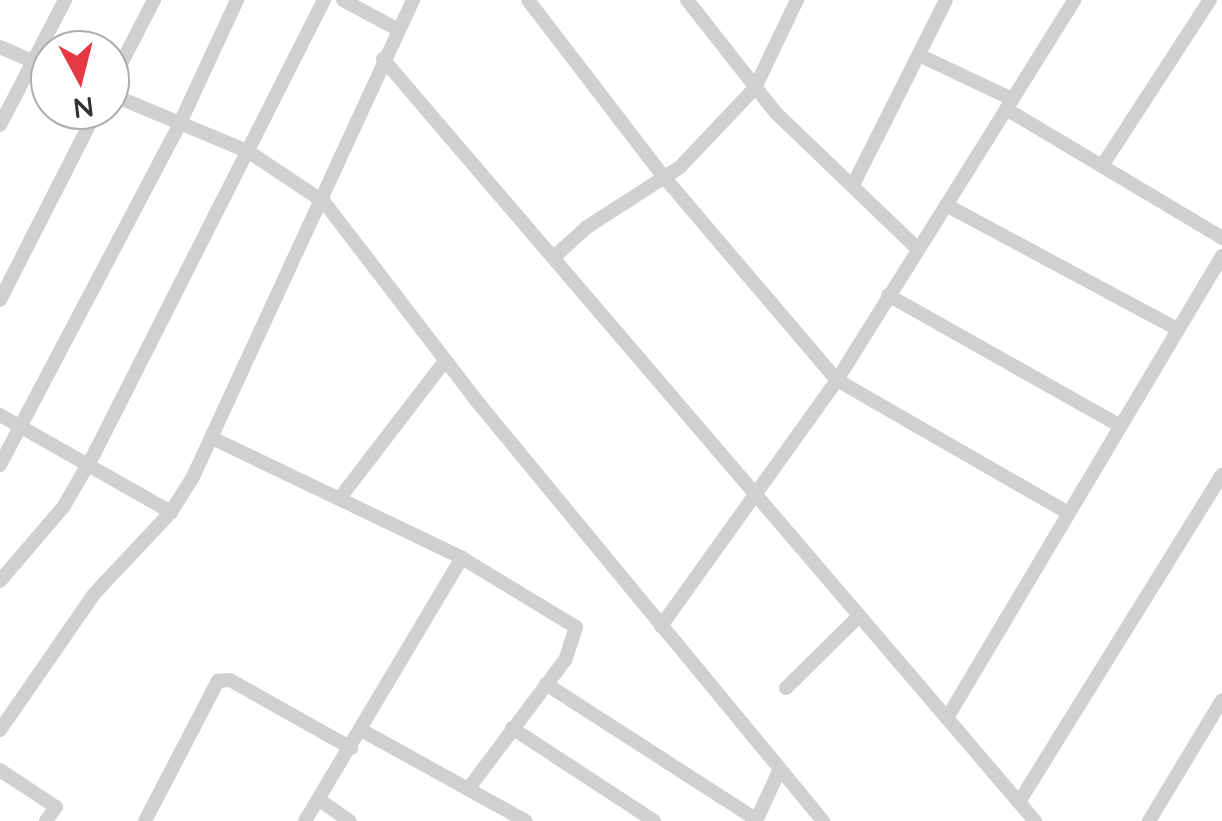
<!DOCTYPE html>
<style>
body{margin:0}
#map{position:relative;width:1222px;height:821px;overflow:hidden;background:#fff;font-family:Quicksand,sans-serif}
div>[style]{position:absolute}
.minor>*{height:14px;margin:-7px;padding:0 7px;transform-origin:7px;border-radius:7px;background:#d0d0d0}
span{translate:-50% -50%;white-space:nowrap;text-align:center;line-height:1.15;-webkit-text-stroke:10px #fff;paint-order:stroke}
.north{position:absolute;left:30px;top:30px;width:100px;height:100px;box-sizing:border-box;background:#fff;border:2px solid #adadad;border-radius:50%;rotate:173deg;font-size:28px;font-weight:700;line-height:40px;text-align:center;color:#333}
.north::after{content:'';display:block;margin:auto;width:35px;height:45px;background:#e63946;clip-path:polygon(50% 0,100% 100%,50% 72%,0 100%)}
</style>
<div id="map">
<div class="minor">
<i style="left:343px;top:0;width:61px;rotate:28.2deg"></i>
<i style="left:528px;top:0;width:223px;rotate:52.5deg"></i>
<i style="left:664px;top:177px;width:267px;rotate:49.6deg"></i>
<i style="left:837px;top:380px;width:265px;rotate:29.9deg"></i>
<i style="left:687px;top:0;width:144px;rotate:51.8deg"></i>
<i style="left:776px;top:113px;width:197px;rotate:43.8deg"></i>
<i style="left:0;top:47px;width:55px;rotate:23.7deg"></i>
<i style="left:921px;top:56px;width:101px;rotate:25.3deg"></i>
<i style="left:383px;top:59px;width:1003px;rotate:49.45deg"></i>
<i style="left:110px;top:85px;width:96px;rotate:-62.6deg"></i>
<i style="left:110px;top:94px;width:151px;rotate:22.6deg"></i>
<i style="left:249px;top:152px;width:90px;rotate:33.7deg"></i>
<i style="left:324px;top:202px;width:256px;rotate:52.5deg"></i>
<i style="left:480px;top:405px;width:539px;rotate:50.49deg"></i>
<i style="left:1006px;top:109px;width:252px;rotate:30.8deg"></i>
<i style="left:0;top:125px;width:141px;rotate:-62.5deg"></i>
<i style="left:1102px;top:166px;width:198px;rotate:-57deg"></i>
<i style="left:853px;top:185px;width:207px;rotate:-63.3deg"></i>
<i style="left:946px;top:205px;width:260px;rotate:28.2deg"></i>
<i style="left:554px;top:257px;width:45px;rotate:-42.3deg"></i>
<i style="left:587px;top:227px;width:111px;rotate:-32.8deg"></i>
<i style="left:680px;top:167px;width:109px;rotate:-46.5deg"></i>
<i style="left:755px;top:88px;width:98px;rotate:-64.5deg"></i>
<i style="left:888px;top:295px;width:265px;rotate:29.4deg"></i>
<i style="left:0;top:300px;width:213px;rotate:-63deg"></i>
<i style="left:0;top:415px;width:197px;rotate:29.6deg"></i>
<i style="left:212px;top:438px;width:277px;rotate:25.6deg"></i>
<i style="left:462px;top:558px;width:133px;rotate:31.2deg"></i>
<i style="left:576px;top:627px;width:35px;rotate:108deg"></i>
<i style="left:565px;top:660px;width:161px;rotate:126.9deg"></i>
<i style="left:0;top:465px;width:386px;rotate:-62.2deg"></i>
<i style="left:180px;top:123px;width:136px;rotate:-65.1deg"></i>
<i style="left:339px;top:499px;width:174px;rotate:-52.5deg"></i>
<i style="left:0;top:581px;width:99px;rotate:-49.5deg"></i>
<i style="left:64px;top:506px;width:62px;rotate:-60.1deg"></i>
<i style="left:95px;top:452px;width:507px;rotate:-63.13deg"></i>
<i style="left:661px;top:626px;width:302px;rotate:-54.4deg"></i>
<i style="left:837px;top:380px;width:448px;rotate:-58deg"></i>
<i style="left:546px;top:684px;width:251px;rotate:32.8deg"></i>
<i style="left:786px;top:688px;width:103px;rotate:-44.6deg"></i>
<i style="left:947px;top:718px;width:538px;rotate:-59.24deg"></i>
<i style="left:512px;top:728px;width:170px;rotate:33.2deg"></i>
<i style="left:0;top:730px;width:165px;rotate:-55.3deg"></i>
<i style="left:94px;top:594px;width:112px;rotate:-46.8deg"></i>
<i style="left:171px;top:512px;width:39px;rotate:-58deg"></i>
<i style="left:192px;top:479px;width:528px;rotate:-65.23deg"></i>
<i style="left:361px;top:730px;width:188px;rotate:28.9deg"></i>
<i style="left:0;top:770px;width:67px;rotate:33.5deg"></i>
<i style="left:56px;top:807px;width:17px;rotate:126deg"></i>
<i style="left:321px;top:801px;width:35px;rotate:35deg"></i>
<i style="left:1019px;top:802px;width:385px;rotate:-58.2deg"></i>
<i style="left:145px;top:821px;width:158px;rotate:-62.5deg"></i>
<i style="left:218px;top:681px;width:12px;rotate:-5deg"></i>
<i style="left:230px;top:680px;width:139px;rotate:29.3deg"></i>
<i style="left:305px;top:821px;width:306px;rotate:-59.2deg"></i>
<i style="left:756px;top:821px;width:55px;rotate:-65.3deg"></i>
<i style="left:1149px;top:821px;width:141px;rotate:-58.9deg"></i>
</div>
<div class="north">N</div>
</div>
